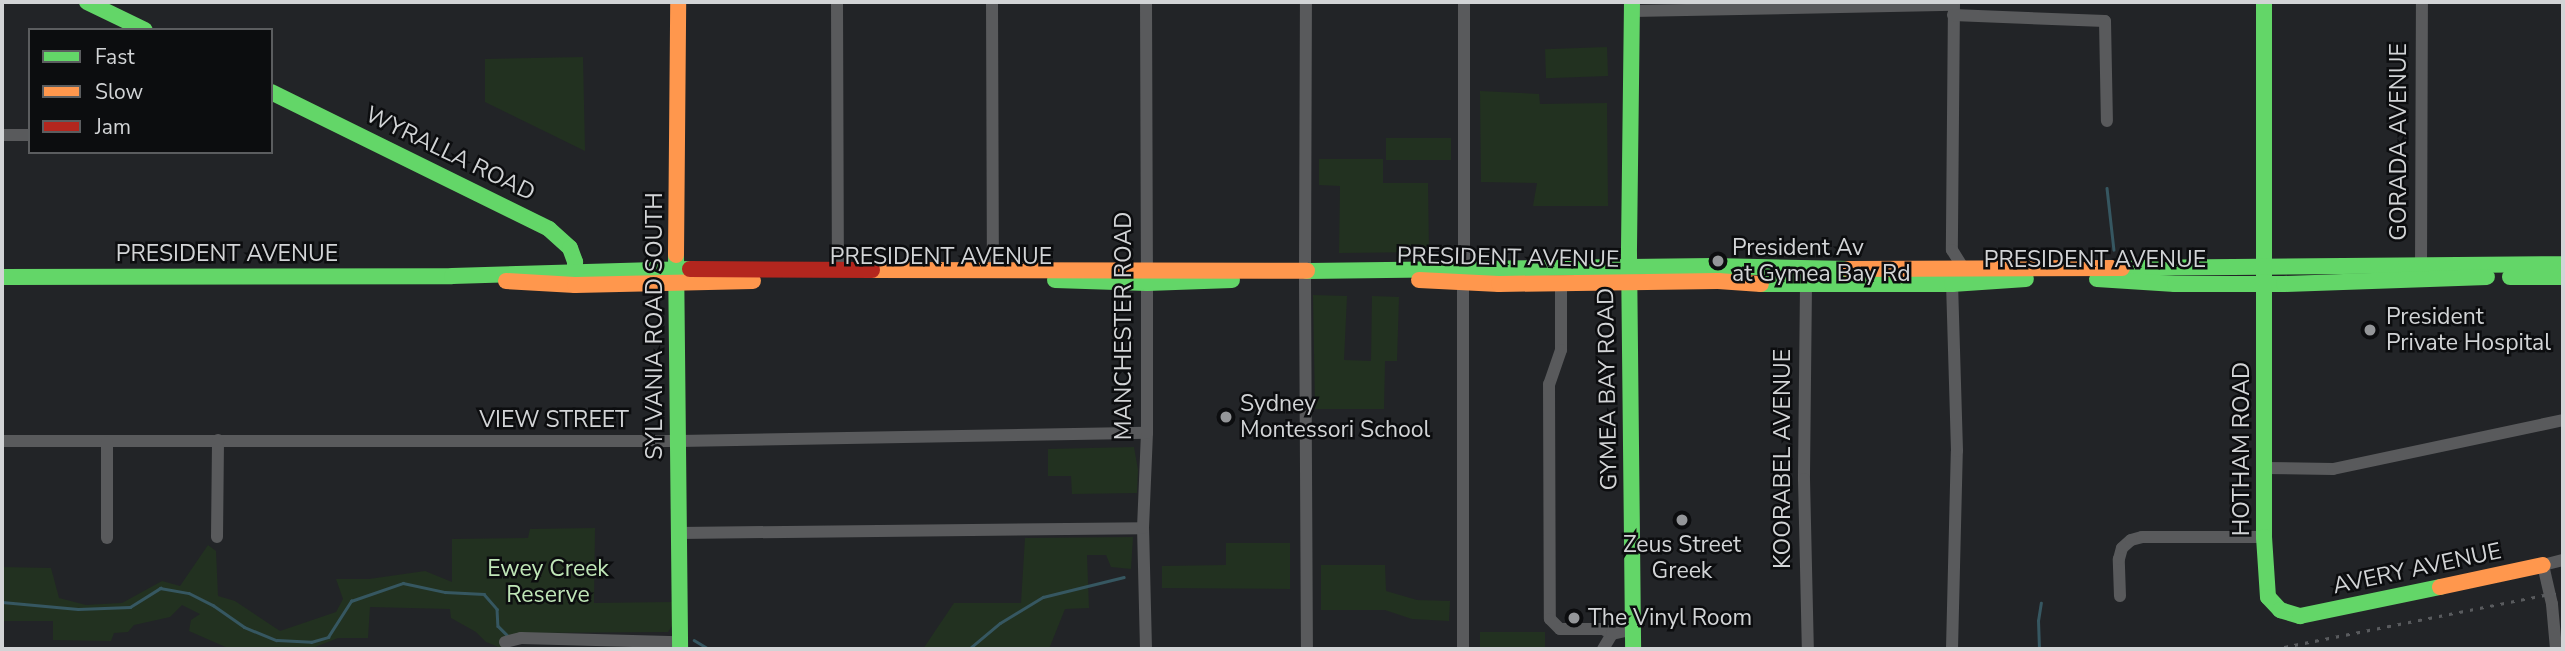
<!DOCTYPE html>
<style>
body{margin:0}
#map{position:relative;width:2565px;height:651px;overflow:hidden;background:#222427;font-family:"Nunito Sans",sans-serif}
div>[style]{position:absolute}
.green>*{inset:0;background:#223120;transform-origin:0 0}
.stream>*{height:2.5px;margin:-1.25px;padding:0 1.25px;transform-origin:1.25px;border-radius:1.25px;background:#365761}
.street>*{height:12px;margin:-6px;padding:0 6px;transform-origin:6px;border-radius:6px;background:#595a5c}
.fast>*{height:16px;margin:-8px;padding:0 8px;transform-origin:8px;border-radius:8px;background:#63d668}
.slow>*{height:16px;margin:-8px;padding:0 8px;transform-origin:8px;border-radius:8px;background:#ff974d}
.jam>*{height:16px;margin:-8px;padding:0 8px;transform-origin:8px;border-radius:8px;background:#b3261e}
.rail>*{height:2.5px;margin-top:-1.25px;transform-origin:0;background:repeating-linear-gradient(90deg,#595b5e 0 3.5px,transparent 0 10.5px)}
.dots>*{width:19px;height:19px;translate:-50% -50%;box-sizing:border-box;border:4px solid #0c0d0f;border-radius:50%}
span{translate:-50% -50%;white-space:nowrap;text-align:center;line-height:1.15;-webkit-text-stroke:5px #0c0d0f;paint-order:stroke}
.street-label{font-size:23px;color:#d2d4d6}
.poi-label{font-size:23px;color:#d2d4d6}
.left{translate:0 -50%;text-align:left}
.park-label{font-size:23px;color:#bfe6b7}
.frame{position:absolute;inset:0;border:4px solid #d2d4d6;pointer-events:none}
.legend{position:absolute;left:28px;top:28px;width:245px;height:126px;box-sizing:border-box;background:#0c0d0f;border:2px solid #5b5d5f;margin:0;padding:9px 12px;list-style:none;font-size:21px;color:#d2d4d6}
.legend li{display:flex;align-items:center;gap:14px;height:35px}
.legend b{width:35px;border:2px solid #5b5d5f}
</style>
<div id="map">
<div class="green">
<i style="left:1607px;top:47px;width:29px;height:62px;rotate:88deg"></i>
<i style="clip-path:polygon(583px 57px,585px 151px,485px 102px,485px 59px)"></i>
<i style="clip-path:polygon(1480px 91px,1539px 94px,1540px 104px,1607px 103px,1608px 206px,1533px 206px,1537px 183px,1481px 182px)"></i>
<i style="left:1386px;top:138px;width:65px;height:22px"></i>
<i style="clip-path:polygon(1319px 159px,1383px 159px,1383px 183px,1428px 183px,1429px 252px,1339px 253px,1340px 186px,1319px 185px)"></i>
<i style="clip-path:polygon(1313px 295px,1347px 296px,1344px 360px,1371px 361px,1372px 296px,1399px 297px,1397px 361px,1385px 361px,1384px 409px,1315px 409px)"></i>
<i style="clip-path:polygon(1134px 447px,1138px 470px,1137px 493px,1072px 494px,1071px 476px,1048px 476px,1048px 449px)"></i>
<i style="clip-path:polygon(595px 528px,594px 603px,673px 602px,672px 626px,668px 632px,520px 633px,501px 648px,486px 642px,476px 632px,451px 618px,450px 609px,370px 607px,368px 638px,338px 638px,310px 649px,230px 649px,189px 631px,191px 620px,200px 614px,182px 605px,170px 617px,134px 625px,128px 632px,114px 633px,111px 641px,53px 640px,53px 621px,2px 621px,2px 567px,51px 568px,59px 598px,86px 605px,122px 603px,162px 581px,180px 586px,208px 545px,216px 551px,218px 596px,235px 601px,280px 631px,336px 612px,343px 599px,336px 579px,369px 579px,425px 571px,452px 582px,452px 539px,528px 538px,530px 529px)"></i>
<i style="clip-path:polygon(1133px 537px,1131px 569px,1111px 567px,1106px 555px,1087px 555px,1089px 608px,1065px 609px,1049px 649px,923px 649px,954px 603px,1021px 603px,1025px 538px)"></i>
<i style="clip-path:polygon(1226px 543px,1290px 543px,1290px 589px,1162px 588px,1162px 566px,1226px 565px)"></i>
<i style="clip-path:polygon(1321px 565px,1385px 565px,1386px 591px,1417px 600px,1450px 601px,1449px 621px,1412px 619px,1385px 610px,1321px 610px)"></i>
<i style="left:1480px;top:632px;width:65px;height:17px"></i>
</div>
<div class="stream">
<i style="left:2107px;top:188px;width:62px;rotate:83.6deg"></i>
<i style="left:2px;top:602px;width:76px;rotate:5.3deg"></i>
<i style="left:78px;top:609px;width:52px;rotate:-2.2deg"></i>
<i style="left:130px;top:607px;width:36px;rotate:-32deg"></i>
<i style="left:160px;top:588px;width:29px;rotate:10deg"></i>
<i style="left:189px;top:593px;width:27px;rotate:27deg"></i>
<i style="left:213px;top:605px;width:38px;rotate:35deg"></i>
<i style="left:244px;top:627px;width:35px;rotate:22deg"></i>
<i style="left:277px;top:640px;width:34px;rotate:3deg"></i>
<i style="left:311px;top:642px;width:18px;rotate:-16deg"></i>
<i style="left:328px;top:637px;width:43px;rotate:-57.4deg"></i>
<i style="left:351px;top:601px;width:55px;rotate:-19.1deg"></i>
<i style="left:403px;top:583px;width:43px;rotate:12.1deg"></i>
<i style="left:445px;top:592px;width:39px;rotate:3deg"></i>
<i style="left:484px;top:594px;width:20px;rotate:49deg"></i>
<i style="left:497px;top:609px;width:17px;rotate:87deg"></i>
<i style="left:498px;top:626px;width:14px;rotate:45deg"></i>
<i style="left:694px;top:640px;width:17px;rotate:31deg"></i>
<i style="left:969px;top:649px;width:40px;rotate:-40deg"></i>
<i style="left:1000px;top:623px;width:50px;rotate:-31.2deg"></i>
<i style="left:1043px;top:597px;width:83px;rotate:-13.9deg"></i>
<i style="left:2039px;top:649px;width:28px;rotate:-92deg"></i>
<i style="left:2038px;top:621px;width:18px;rotate:-81deg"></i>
</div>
<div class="street">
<i style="left:837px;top:2px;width:269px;rotate:89.8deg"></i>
<i style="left:992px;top:2px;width:269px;rotate:89.8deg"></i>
<i style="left:1146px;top:2px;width:269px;rotate:89.8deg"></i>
<i style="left:1954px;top:2px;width:248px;rotate:90.5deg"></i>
<i style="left:1952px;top:250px;width:22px;rotate:58deg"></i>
<i style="left:1632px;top:11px;width:322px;rotate:-1.1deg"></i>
<i style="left:1953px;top:15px;width:152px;rotate:2.3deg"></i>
<i style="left:2105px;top:21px;width:100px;rotate:88.9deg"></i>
<i style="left:2px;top:135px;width:28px"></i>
<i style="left:2421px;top:268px;width:266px;rotate:-89.8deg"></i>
<i style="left:1464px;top:269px;width:267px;rotate:-90deg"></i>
<i style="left:1305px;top:271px;width:269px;rotate:-89.8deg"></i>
<i style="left:1305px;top:279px;width:370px;rotate:89.7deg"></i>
<i style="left:1463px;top:282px;width:367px;rotate:90deg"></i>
<i style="left:1561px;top:283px;width:67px;rotate:90deg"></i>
<i style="left:1561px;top:350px;width:36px;rotate:109deg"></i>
<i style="left:1549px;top:384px;width:235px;rotate:89.8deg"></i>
<i style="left:1550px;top:619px;width:14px;rotate:45deg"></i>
<i style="left:1560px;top:629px;width:43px"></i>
<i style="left:1603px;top:629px;width:10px;rotate:29deg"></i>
<i style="left:1806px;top:284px;width:195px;rotate:90.6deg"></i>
<i style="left:1804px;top:479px;width:170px;rotate:88.7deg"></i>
<i style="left:2px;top:441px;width:677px"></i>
<i style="left:679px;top:441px;width:468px;rotate:-1deg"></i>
<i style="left:107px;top:442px;width:96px;rotate:90deg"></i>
<i style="left:2264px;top:468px;width:69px;rotate:0.8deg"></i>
<i style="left:2333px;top:469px;width:235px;rotate:-12deg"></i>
<i style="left:679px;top:533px;width:464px;rotate:-0.6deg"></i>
<i style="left:217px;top:537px;width:97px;rotate:-89.4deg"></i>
<i style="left:2120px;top:596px;width:37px;rotate:-92deg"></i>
<i style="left:2119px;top:559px;width:11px;rotate:-75deg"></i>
<i style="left:2122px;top:548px;width:12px;rotate:-42deg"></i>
<i style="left:2131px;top:540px;width:11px;rotate:-15deg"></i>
<i style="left:2142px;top:537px;width:122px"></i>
<i style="left:505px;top:642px;width:16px;rotate:-14deg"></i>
<i style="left:521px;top:638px;width:158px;rotate:1.5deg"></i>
<i style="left:1146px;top:649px;width:121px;rotate:-91.4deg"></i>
<i style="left:1143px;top:528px;width:95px;rotate:-87.6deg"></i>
<i style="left:1147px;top:433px;width:150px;rotate:-90deg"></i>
<i style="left:1603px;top:649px;width:17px;rotate:-59deg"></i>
<i style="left:1612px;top:634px;width:22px;rotate:-13deg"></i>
<i style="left:1952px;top:649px;width:198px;rotate:-88.6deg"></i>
<i style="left:1957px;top:451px;width:167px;rotate:-91.7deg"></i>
<i style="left:2556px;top:649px;width:45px;rotate:-95.1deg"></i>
<i style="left:2552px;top:604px;width:40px;rotate:-103deg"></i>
<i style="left:2543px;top:565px;width:21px;rotate:-14deg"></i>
</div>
<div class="fast">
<i style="left:87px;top:2px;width:64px;rotate:25.8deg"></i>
<i style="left:1632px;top:2px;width:252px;rotate:90.7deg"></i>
<i style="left:1629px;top:254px;width:395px;rotate:89.4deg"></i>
<i style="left:2264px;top:2px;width:535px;rotate:90deg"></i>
<i style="left:2264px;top:537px;width:60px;rotate:86.2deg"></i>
<i style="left:2268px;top:597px;width:18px;rotate:47deg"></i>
<i style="left:2280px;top:610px;width:21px;rotate:17deg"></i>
<i style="left:2300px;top:616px;width:143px;rotate:-11.7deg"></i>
<i style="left:271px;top:92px;width:310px;rotate:26.2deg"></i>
<i style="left:549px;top:229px;width:28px;rotate:42deg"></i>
<i style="left:570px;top:248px;width:15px;rotate:70deg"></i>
<i style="left:575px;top:262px;width:19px;rotate:90deg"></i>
<i style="left:676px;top:255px;width:394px;rotate:89.4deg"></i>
<i style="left:2122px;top:268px;width:441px;rotate:-0.5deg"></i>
<i style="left:1307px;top:271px;width:406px;rotate:-0.7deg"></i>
<i style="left:1713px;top:266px;width:135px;rotate:1.3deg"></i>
<i style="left:2px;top:277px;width:450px;rotate:-0.1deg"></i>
<i style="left:452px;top:276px;width:238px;rotate:-1.7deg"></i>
<i style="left:2510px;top:277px;width:53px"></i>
<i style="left:2097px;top:279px;width:78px;rotate:3.7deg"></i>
<i style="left:2175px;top:284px;width:109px"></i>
<i style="left:2284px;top:284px;width:203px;rotate:-2deg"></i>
<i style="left:1055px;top:280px;width:92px;rotate:1.9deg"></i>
<i style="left:1147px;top:283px;width:85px;rotate:-2deg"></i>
<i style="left:1761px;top:284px;width:191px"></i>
<i style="left:1952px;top:284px;width:74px;rotate:-3.9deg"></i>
</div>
<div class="slow">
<i style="left:676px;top:255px;width:253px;rotate:-89.5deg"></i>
<i style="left:1848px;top:269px;width:274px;rotate:-0.2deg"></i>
<i style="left:872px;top:270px;width:435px;rotate:0.1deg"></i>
<i style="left:1419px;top:280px;width:80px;rotate:2.9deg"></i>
<i style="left:1499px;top:284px;width:219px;rotate:-0.8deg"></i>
<i style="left:1718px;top:281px;width:43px;rotate:4deg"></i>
<i style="left:506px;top:281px;width:69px;rotate:3.3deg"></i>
<i style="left:575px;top:285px;width:178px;rotate:-1.3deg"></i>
<i style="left:2440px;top:587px;width:105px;rotate:-12.1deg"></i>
</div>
<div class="jam">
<i style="left:690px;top:269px;width:182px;rotate:0.3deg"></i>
</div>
<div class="rail">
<i style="left:2274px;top:649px;width:295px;rotate:-11.3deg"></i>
</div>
<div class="dots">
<i style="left:1718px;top:261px;background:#949699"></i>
<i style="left:2370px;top:330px;background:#949699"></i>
<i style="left:1226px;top:417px;background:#949699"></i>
<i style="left:1682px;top:520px;background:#949699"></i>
<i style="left:1574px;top:618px;background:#949699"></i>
</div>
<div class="street-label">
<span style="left:2399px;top:142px;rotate:-90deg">GORADA AVENUE</span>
<span style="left:450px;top:154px;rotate:26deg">WYRALLA ROAD</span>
<span style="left:227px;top:254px">PRESIDENT AVENUE</span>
<span style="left:941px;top:257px">PRESIDENT AVENUE</span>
<span style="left:1508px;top:258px;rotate:1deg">PRESIDENT AVENUE</span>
<span style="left:2095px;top:260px">PRESIDENT AVENUE</span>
<span style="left:655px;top:326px;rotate:-90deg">SYLVANIA ROAD SOUTH</span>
<span style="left:1124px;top:326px;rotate:-90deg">MANCHESTER ROAD</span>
<span style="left:1608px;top:389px;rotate:-91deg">GYMEA BAY ROAD</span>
<span style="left:554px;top:420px">VIEW STREET</span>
<span style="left:2242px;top:449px;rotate:-90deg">HOTHAM ROAD</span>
<span style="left:1783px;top:459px;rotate:-90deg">KOORABEL AVENUE</span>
<span style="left:2417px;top:569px;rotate:-12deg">AVERY AVENUE</span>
</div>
<div class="poi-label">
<span class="left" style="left:1732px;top:261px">President Av<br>at Gymea Bay Rd</span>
<span class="left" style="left:2386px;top:330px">President<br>Private Hospital</span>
<span class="left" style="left:1240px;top:417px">Sydney<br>Montessori School</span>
<span style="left:1682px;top:558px">Zeus Street<br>Greek</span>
<span class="left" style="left:1588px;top:618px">The Vinyl Room</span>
</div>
<div class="park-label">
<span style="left:548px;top:582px">Ewey Creek<br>Reserve</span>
</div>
<div class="frame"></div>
<ul class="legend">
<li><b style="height:9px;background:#63d668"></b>Fast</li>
<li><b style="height:9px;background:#ff974d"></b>Slow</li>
<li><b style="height:9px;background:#b3261e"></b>Jam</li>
</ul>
</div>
